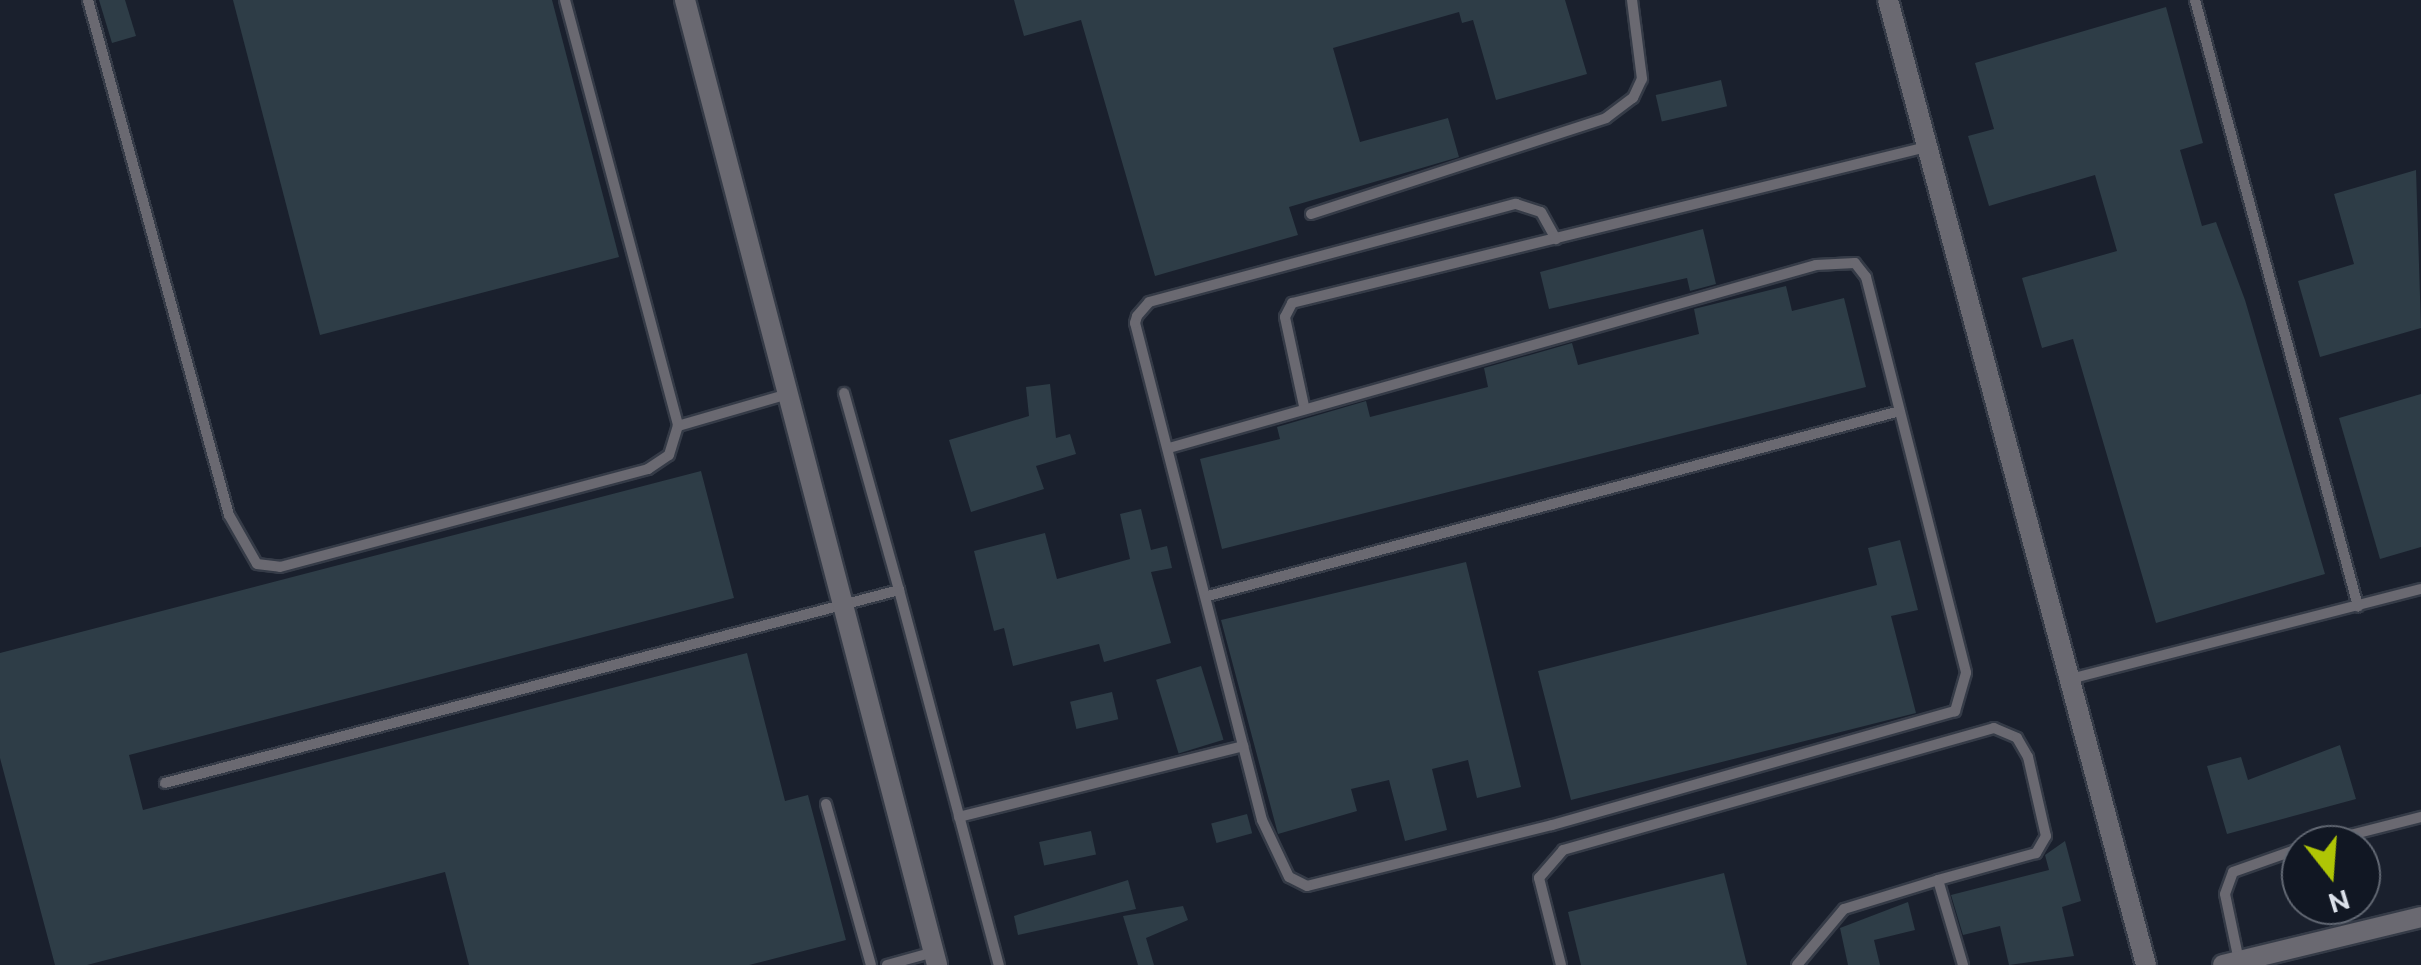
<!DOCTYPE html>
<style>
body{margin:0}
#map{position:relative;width:2421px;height:965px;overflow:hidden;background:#1a202d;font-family:Ubuntu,sans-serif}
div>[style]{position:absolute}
.building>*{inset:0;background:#2e3d47;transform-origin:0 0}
.roads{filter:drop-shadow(2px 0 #353b47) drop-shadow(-2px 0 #353b47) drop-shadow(0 2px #353b47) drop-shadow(0 -2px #353b47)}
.lane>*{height:10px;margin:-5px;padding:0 5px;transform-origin:5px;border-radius:5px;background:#6a6971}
.street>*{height:20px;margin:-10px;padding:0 10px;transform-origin:10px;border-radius:10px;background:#6a6971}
span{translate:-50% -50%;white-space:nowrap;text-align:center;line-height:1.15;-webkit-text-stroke:8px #111723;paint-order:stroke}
.north{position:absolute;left:2281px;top:825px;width:100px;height:100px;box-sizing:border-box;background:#111723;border:2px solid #626873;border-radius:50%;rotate:163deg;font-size:28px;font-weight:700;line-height:40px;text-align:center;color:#dce1ea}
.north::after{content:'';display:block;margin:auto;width:35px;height:45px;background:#afc505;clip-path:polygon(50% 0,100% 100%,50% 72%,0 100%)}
</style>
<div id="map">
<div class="building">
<i style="clip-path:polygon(99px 0,125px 0,136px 36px,112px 43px)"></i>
<i style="clip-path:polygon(233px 0,552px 0,619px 257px,320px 335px)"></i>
<i style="clip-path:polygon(1014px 0,1565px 0,1587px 74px,1496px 100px,1473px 20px,1462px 23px,1459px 12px,1333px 48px,1360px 142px,1448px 118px,1459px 157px,1289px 207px,1298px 235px,1155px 276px,1081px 20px,1024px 36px)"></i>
<i style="clip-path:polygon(2166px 7px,2203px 143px,2180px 150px,2202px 226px,2216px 222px,2245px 300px,2325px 574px,2156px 623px,2073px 339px,2042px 348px,2022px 278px,2117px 251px,2095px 175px,1989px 206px,1968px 136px,1994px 129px,1975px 63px)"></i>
<i style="left:1721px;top:80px;width:27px;height:67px;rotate:77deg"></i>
<i style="clip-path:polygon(2416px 170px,2421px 328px,2320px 357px,2298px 281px,2354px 264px,2334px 194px)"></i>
<i style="clip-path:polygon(1703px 229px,1716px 284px,1690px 291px,1687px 278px,1549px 309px,1540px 272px)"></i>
<i style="clip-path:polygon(1786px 286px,1792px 311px,1844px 298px,1866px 387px,1222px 549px,1200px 459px,1280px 439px,1277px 427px,1366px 401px,1370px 417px,1488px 387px,1484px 368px,1572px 343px,1578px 365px,1699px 334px,1694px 309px)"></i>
<i style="clip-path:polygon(1050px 384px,1056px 438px,1070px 434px,1076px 454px,1036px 466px,1044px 489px,971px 512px,949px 440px,1029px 416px,1026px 387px)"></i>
<i style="clip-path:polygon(2421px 394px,2421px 547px,2380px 559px,2339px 418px)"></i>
<i style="clip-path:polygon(701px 471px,734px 598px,129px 755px,143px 810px,747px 653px,785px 801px,808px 795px,846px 940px,749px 965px,469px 965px,445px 872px,87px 965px,55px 965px,0 758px,0 653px)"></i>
<i style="clip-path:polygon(1141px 509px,1151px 550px,1167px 546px,1172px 568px,1151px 572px,1171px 643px,1104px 662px,1099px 644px,1013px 666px,1004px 628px,994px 631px,974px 551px,1045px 533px,1057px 579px,1130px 559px,1120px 514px)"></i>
<i style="clip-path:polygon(1900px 540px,1918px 610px,1891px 616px,1916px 713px,1571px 800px,1538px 671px,1877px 585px,1868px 548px)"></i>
<i style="clip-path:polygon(1466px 562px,1521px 787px,1477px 798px,1468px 760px,1432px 769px,1447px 830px,1405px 841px,1389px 780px,1351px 789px,1357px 811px,1278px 834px,1221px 620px)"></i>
<i style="left:1201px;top:666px;width:77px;height:47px;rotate:73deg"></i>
<i style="left:1112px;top:692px;width:28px;height:43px;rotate:77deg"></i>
<i style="clip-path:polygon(2340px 745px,2356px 799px,2227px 834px,2207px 766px,2241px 757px,2248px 780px)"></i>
<i style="left:1247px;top:814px;width:20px;height:37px;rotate:75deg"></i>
<i style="left:1091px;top:831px;width:24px;height:53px;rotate:78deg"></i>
<i style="clip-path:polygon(2065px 841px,2081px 901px,2062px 907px,2074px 956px,2009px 965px,2000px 926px,1963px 935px,1951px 895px,2049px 870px,2045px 855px)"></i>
<i style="clip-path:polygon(1724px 873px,1747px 965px,1581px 965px,1568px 912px)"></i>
<i style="clip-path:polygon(1128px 880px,1136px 909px,1018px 935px,1014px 916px)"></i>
<i style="clip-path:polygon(1908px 902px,1915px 930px,1874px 940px,1880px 965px,1848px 965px,1840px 928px)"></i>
<i style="clip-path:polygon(1183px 906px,1188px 920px,1146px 938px,1154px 965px,1138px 965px,1123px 916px)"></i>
</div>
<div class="roads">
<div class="lane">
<i style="left:88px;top:0;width:534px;rotate:74.69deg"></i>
<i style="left:229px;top:515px;width:56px;rotate:60.3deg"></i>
<i style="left:257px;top:564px;width:23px;rotate:7deg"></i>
<i style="left:280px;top:567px;width:381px;rotate:-14.9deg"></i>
<i style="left:648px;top:469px;width:25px;rotate:-34deg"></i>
<i style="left:669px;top:455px;width:30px;rotate:-73deg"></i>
<i style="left:565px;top:0;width:441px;rotate:75.1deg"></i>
<i style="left:678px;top:426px;width:115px;rotate:-16.2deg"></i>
<i style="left:2195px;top:0;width:628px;rotate:74.95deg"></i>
<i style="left:1311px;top:214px;width:310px;rotate:-18deg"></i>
<i style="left:1606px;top:118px;width:34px;rotate:-37deg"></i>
<i style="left:1633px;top:98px;width:21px;rotate:-65deg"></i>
<i style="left:1642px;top:79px;width:80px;rotate:-97.2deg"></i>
<i style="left:844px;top:393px;width:205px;rotate:74.4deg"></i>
<i style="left:1304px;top:406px;width:91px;rotate:-102.1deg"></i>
<i style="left:1285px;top:317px;width:16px;rotate:-63deg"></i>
<i style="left:1292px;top:303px;width:653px;rotate:-13.82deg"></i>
<i style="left:1169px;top:448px;width:672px;rotate:-15.79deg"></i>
<i style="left:1816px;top:265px;width:39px;rotate:-3deg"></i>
<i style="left:1855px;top:263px;width:18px;rotate:52deg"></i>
<i style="left:1866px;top:277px;width:408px;rotate:75.8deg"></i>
<i style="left:1966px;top:673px;width:40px;rotate:106deg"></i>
<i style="left:1955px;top:711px;width:419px;rotate:164.2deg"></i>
<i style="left:1552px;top:825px;width:252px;rotate:166deg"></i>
<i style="left:1307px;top:886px;width:20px;rotate:-153deg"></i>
<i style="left:1289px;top:877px;width:63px;rotate:-115.3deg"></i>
<i style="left:1262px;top:820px;width:513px;rotate:-104.33deg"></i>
<i style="left:1135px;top:323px;width:7px;rotate:-74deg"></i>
<i style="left:1137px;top:316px;width:18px;rotate:-49deg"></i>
<i style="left:1149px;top:302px;width:380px;rotate:-15deg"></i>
<i style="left:1516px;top:204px;width:26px;rotate:18deg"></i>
<i style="left:1541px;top:212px;width:31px;rotate:61deg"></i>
<i style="left:1208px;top:596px;width:716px;rotate:-14.97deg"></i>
<i style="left:2070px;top:679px;width:362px;rotate:-14.4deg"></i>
<i style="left:165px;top:783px;width:759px;rotate:-14.73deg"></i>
<i style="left:899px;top:590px;width:388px;rotate:75.1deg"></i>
<i style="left:826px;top:804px;width:167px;rotate:74.4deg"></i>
<i style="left:959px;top:817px;width:293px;rotate:-14deg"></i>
<i style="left:2311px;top:845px;width:114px;rotate:-14.3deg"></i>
<i style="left:2239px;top:961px;width:68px;rotate:-101.8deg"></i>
<i style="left:2225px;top:894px;width:23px;rotate:-70deg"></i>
<i style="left:2233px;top:872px;width:72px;rotate:-19.4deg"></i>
<i style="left:887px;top:965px;width:49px;rotate:-15.5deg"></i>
<i style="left:1561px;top:965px;width:90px;rotate:-104.2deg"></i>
<i style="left:1539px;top:878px;width:37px;rotate:-49deg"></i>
<i style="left:1563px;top:850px;width:448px;rotate:-15.8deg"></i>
<i style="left:1994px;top:728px;width:25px;rotate:23deg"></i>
<i style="left:2017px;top:738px;width:22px;rotate:60deg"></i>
<i style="left:2028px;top:757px;width:81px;rotate:77.2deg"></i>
<i style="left:2046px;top:836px;width:20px;rotate:120deg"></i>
<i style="left:2036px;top:853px;width:102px;rotate:164.6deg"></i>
<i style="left:1938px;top:880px;width:89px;rotate:73.6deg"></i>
<i style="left:1797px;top:965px;width:73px;rotate:-50deg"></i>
<i style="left:1844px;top:909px;width:98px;rotate:-17.1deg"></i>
</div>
<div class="street">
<i style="left:685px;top:0;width:997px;rotate:75.36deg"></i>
<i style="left:1888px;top:0;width:999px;rotate:75.03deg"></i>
<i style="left:2223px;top:965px;width:204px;rotate:-13.6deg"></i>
</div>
</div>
<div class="north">N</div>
</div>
